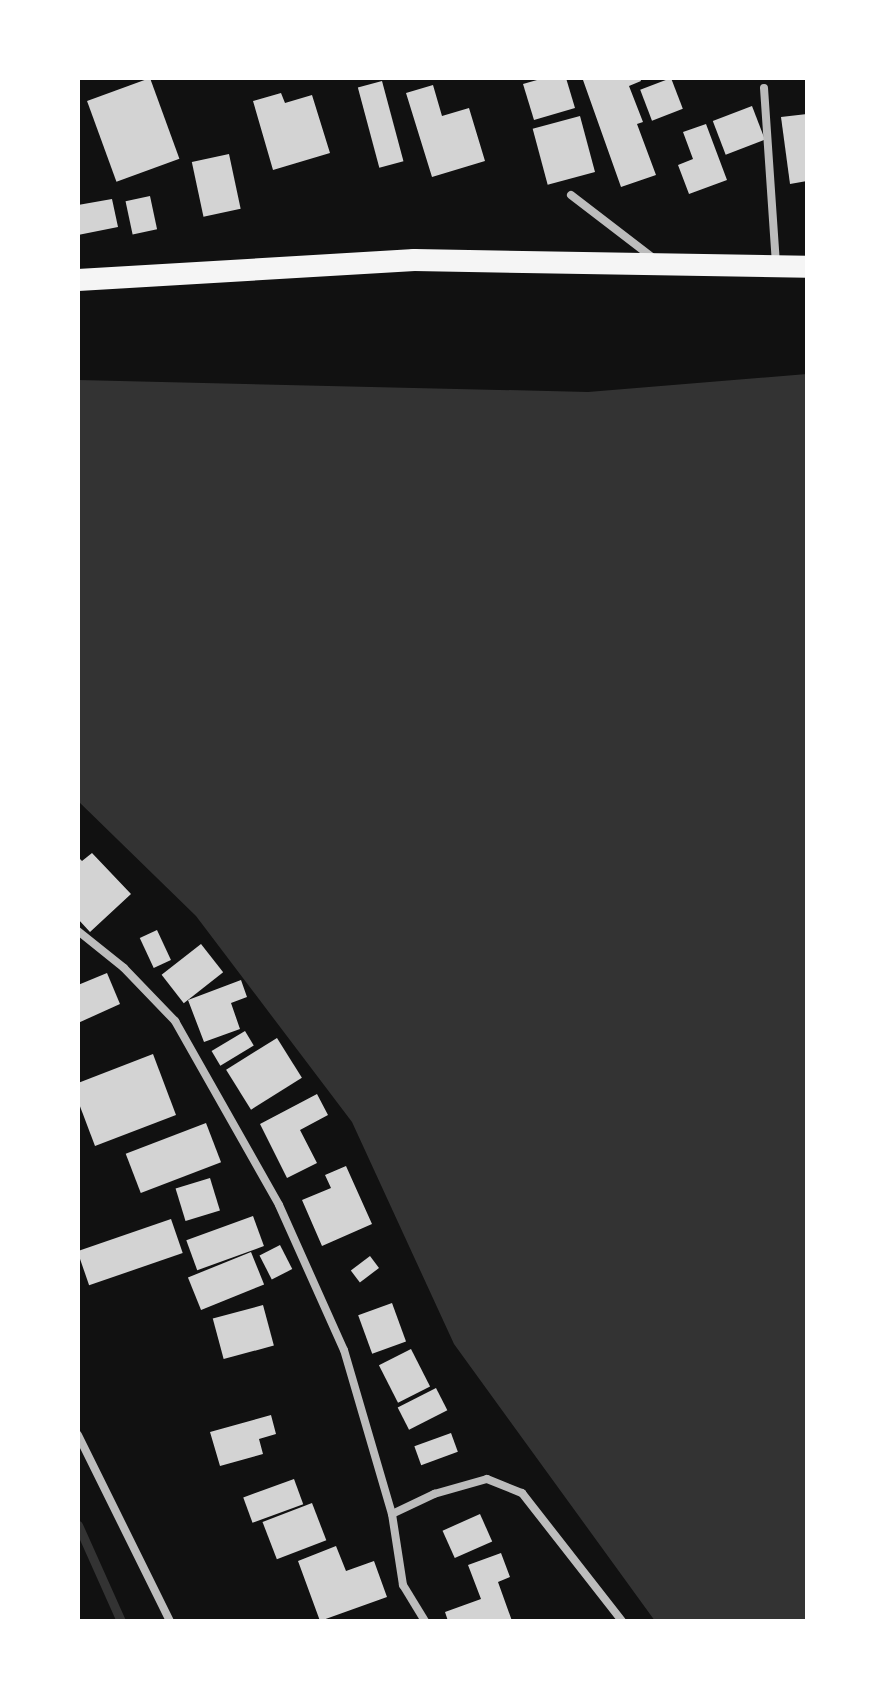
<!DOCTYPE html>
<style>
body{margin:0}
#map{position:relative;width:885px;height:1699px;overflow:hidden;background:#111;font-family:Lato,sans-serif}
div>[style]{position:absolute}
.water>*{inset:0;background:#333}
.stream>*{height:9px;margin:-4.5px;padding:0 4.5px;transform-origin:4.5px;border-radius:4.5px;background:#333}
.building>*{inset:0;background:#d3d3d3;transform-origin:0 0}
.minor>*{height:8px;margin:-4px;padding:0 4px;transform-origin:4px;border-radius:4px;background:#bcbcbc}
.trunk>*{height:22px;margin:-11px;padding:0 11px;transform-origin:11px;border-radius:11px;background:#f5f5f5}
span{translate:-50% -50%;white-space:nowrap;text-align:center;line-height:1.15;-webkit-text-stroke:6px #fff;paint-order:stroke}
.frame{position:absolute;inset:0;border:80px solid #fff;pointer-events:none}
</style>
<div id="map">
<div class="water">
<i style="clip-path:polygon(807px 374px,807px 1621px,655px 1621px,454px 1344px,352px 1122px,196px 916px,78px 801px,78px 380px,588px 392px)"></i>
</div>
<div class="stream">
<i style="left:78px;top:1525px;width:105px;rotate:65.9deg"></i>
</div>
<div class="building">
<i style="left:150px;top:78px;width:86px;height:67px;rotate:70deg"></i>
<i style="clip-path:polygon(544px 78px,566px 78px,575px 108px,534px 120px,523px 84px)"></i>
<i style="clip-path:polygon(590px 78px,640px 78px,641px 81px,629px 86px,643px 122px,637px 124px,656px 175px,621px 187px,583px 80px)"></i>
<i style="left:671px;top:78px;width:33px;height:33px;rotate:69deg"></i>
<i style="left:382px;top:81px;width:83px;height:25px;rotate:75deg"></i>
<i style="clip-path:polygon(433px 85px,442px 116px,469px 108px,485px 161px,432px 177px,406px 93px)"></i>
<i style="clip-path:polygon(281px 93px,285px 103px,312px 95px,330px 153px,273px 170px,253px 101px)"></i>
<i style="left:752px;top:106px;width:36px;height:42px;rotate:69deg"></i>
<i style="clip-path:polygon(807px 114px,807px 181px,790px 184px,781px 117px)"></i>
<i style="left:580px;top:116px;width:58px;height:49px;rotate:75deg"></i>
<i style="clip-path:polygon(706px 124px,727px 180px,689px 194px,678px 165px,693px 159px,683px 132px)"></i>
<i style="left:229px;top:154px;width:56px;height:38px;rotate:78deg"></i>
<i style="left:150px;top:196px;width:34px;height:25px;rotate:78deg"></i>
<i style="clip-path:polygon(112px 199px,118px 227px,78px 235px,78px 205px)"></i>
<i style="clip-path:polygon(92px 853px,131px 894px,90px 932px,78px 919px,78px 857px,82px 861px)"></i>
<i style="left:157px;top:930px;width:33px;height:19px;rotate:65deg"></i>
<i style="left:201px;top:944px;width:36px;height:50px;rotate:52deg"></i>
<i style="clip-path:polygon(107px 973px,120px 1004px,78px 1023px,78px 985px)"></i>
<i style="clip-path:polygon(241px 980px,247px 997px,231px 1003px,240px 1029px,204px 1042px,188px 1000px)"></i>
<i style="left:245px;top:1031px;width:17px;height:39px;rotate:59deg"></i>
<i style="left:277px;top:1038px;width:47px;height:60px;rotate:58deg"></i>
<i style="clip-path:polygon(153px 1054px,176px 1115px,95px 1146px,78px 1101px,78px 1083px)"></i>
<i style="clip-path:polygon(317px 1094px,328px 1115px,300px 1130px,317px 1163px,287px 1178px,260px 1124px)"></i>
<i style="left:206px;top:1123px;width:42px;height:86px;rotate:69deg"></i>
<i style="clip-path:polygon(346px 1166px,372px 1224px,322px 1246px,302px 1200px,331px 1188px,325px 1175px)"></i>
<i style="left:210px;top:1178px;width:34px;height:36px;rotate:73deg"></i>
<i style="left:253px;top:1216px;width:32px;height:71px;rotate:70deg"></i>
<i style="left:171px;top:1219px;width:36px;height:99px;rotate:71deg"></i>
<i style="left:280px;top:1245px;width:27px;height:23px;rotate:63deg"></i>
<i style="left:251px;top:1252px;width:35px;height:68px;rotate:68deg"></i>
<i style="left:370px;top:1256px;width:15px;height:24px;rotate:53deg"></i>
<i style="left:392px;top:1303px;width:41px;height:36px;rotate:70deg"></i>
<i style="left:263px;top:1305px;width:42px;height:52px;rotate:75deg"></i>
<i style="left:411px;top:1349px;width:42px;height:36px;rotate:63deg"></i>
<i style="left:436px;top:1388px;width:25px;height:43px;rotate:63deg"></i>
<i style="clip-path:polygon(271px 1415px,276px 1434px,259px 1439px,263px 1454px,220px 1466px,210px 1432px)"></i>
<i style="left:451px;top:1433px;width:20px;height:39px;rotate:70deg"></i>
<i style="left:294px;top:1479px;width:27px;height:54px;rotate:70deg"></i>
<i style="left:312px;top:1503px;width:40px;height:53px;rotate:69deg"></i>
<i style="left:480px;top:1514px;width:30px;height:41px;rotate:66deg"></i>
<i style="clip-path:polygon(336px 1546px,346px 1571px,374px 1561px,387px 1597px,320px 1621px,298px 1561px)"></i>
<i style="clip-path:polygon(501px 1553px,510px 1577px,498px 1582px,512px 1621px,448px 1621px,445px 1612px,481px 1599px,468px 1565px)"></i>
</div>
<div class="minor">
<i style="left:764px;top:88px;width:177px;rotate:86.1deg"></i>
<i style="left:571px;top:195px;width:103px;rotate:37.5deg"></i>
<i style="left:78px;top:931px;width:59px;rotate:38.8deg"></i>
<i style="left:124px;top:968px;width:74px;rotate:46.1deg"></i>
<i style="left:175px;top:1021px;width:211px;rotate:60.5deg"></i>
<i style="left:279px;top:1205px;width:159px;rotate:65.9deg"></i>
<i style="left:344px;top:1350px;width:171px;rotate:73.7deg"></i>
<i style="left:392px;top:1514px;width:47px;rotate:-25.5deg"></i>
<i style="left:434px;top:1494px;width:55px;rotate:-15.8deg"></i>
<i style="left:487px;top:1479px;width:38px;rotate:22deg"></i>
<i style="left:522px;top:1493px;width:162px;rotate:52deg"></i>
<i style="left:78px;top:1435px;width:208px;rotate:63.7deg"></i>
<i style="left:392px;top:1514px;width:72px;rotate:81.2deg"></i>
<i style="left:403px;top:1585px;width:42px;rotate:58.6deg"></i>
</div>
<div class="trunk">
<i style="left:78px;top:280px;width:337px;rotate:-3.4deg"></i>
<i style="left:414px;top:260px;width:393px;rotate:1deg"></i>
</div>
<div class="frame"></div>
</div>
